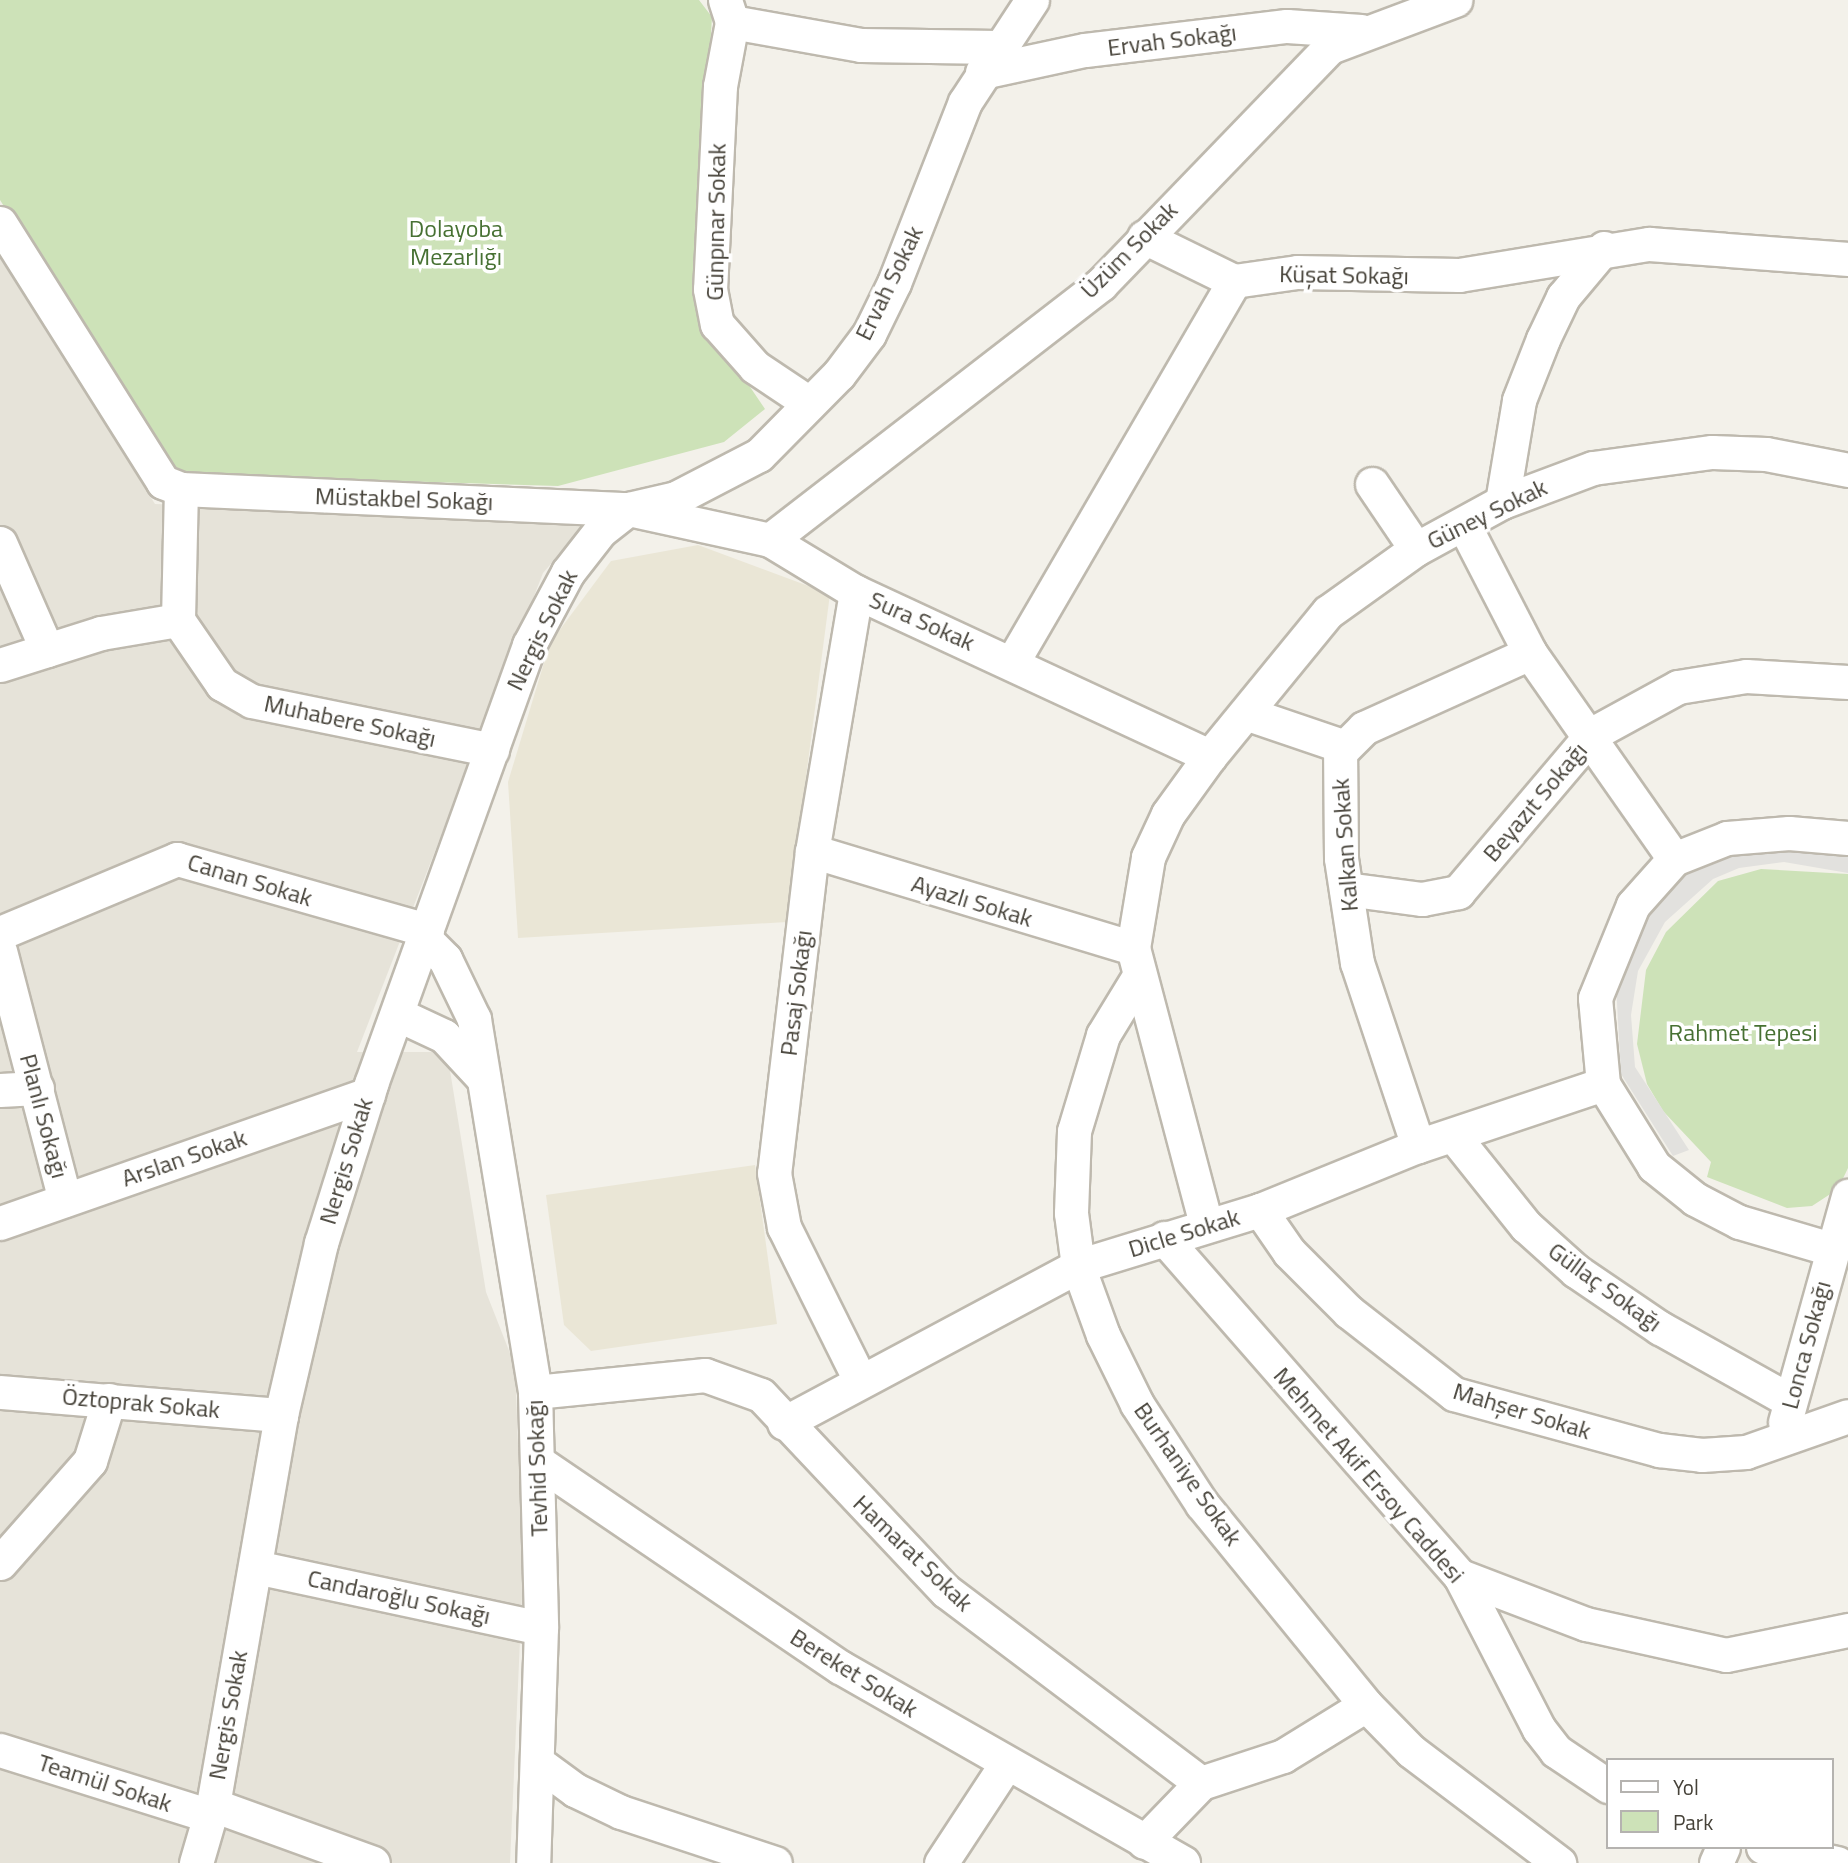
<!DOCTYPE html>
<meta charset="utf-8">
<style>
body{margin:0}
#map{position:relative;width:1848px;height:1863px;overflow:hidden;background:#f3f1ea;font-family:"Titillium Web",sans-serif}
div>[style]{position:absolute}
.residential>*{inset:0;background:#e6e3d9}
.education>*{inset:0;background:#eae6d6}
.green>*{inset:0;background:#cde2b8}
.parking>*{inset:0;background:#e2e1de}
.roads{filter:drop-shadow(2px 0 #beb9ae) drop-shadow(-2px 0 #beb9ae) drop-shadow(0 2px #beb9ae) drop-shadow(0 -2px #beb9ae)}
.minor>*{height:33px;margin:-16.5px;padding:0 16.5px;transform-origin:16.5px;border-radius:16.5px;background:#fff}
span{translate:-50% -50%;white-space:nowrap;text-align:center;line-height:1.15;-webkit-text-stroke:7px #fff;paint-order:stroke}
.street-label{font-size:24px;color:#464239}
.park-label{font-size:24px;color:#477133}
.legend{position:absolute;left:1606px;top:1758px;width:228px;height:91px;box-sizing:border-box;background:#fff;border:2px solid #b5b3b0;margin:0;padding:9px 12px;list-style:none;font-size:21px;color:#464239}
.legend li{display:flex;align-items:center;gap:14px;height:35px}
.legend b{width:35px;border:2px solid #b5b3b0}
</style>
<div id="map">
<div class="residential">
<i style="clip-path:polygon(0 258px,155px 504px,590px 519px,543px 573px,357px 1052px,447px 1052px,486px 1292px,515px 1366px,523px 1574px,510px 1863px,0 1863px)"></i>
</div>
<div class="education">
<i style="clip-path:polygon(698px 545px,830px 594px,787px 922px,518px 938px,508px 782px,550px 643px,611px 561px)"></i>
<i style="clip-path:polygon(755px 1165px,777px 1324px,591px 1351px,564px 1325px,546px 1195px)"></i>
</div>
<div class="green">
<i style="clip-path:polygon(0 0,699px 0,712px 17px,695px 306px,765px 409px,724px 442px,558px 486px,173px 474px,0 200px)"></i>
<i style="clip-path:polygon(1761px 869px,1848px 874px,1848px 1168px,1838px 1189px,1812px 1206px,1787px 1208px,1707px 1177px,1711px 1162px,1663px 1111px,1647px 1084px,1637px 1044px,1646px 970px,1666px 932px,1718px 881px)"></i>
</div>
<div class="parking">
<i style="clip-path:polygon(1767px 846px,1848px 853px,1848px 873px,1784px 862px,1739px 868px,1713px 879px,1665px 922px,1638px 971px,1631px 1015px,1635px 1067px,1689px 1150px,1673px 1156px,1621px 1074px,1616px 985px,1652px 902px,1680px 876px,1712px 859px)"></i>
</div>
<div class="roads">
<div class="minor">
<i style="left:725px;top:0;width:23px;rotate:72deg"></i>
<i style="left:732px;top:22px;width:65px;rotate:100.6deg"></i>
<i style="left:720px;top:86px;width:203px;rotate:92.8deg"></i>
<i style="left:710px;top:289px;width:36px;rotate:79deg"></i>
<i style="left:717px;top:324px;width:57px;rotate:48.5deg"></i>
<i style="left:755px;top:367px;width:65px;rotate:33.7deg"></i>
<i style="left:732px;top:22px;width:131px;rotate:10.1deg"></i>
<i style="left:861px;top:45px;width:137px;rotate:0.8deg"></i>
<i style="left:982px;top:72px;width:105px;rotate:-12.1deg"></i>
<i style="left:1085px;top:50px;width:203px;rotate:-6.8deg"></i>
<i style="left:1287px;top:26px;width:74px;rotate:3.9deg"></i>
<i style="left:0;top:223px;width:306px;rotate:57.8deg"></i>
<i style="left:163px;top:482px;width:19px;rotate:21deg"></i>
<i style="left:181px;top:489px;width:447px;rotate:2.6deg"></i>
<i style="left:628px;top:509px;width:145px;rotate:12.3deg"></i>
<i style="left:770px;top:540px;width:100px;rotate:31.2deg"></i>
<i style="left:856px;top:592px;width:390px;rotate:24.9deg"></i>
<i style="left:1144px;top:237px;width:100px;rotate:26.1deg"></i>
<i style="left:1372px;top:484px;width:78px;rotate:55.9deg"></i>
<i style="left:1502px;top:502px;width:103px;rotate:-80.5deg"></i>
<i style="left:1519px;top:400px;width:66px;rotate:-68.5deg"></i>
<i style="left:1543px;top:339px;width:47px;rotate:-64.5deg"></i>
<i style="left:1563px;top:297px;width:64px;rotate:-50.1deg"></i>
<i style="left:1465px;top:527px;width:142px;rotate:62.7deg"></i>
<i style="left:1530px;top:653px;width:251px;rotate:55deg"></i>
<i style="left:770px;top:540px;width:418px;rotate:-37.7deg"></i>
<i style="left:1101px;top:284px;width:330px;rotate:-46deg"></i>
<i style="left:1330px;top:47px;width:134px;rotate:-20.6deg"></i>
<i style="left:0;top:543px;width:117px;rotate:66.3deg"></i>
<i style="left:856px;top:592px;width:263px;rotate:99.6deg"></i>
<i style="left:812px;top:851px;width:324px;rotate:96.7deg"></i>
<i style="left:774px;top:1173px;width:55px;rotate:79.5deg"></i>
<i style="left:784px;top:1227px;width:169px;rotate:63.6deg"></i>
<i style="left:178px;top:620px;width:131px;rotate:-88.7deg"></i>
<i style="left:1013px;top:661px;width:440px;rotate:-59.8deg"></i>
<i style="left:1234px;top:281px;width:64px;rotate:-8.1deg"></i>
<i style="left:1297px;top:272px;width:162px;rotate:1.1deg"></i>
<i style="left:1459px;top:275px;width:193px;rotate:-9.3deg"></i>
<i style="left:1649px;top:244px;width:200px;rotate:4.3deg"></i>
<i style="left:0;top:665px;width:106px;rotate:-17.6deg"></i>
<i style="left:101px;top:633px;width:78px;rotate:-9.6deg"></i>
<i style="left:178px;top:620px;width:78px;rotate:55.5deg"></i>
<i style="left:222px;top:684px;width:34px;rotate:30deg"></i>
<i style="left:252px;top:701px;width:245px;rotate:11.5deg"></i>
<i style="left:1248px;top:714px;width:99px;rotate:18.8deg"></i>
<i style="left:812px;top:851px;width:335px;rotate:16.8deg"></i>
<i style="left:1346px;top:889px;width:77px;rotate:7.5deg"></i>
<i style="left:1422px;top:899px;width:37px;rotate:-11deg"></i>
<i style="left:1458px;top:892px;width:207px;rotate:-49.7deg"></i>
<i style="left:1592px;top:734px;width:98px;rotate:-28.7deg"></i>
<i style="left:1678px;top:687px;width:69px;rotate:-9.2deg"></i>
<i style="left:1746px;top:676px;width:102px;rotate:3.4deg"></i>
<i style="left:0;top:933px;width:192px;rotate:-22.7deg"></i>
<i style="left:177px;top:859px;width:260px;rotate:15.9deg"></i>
<i style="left:424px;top:938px;width:30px;rotate:45deg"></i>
<i style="left:445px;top:959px;width:67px;rotate:64.2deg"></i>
<i style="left:474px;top:1019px;width:378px;rotate:80.7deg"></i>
<i style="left:535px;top:1392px;width:236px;rotate:88.5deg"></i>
<i style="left:541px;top:1628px;width:235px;rotate:91.9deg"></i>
<i style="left:0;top:951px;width:257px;rotate:75.4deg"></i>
<i style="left:1139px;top:976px;width:69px;rotate:121.4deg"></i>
<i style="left:1103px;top:1035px;width:100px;rotate:106.8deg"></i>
<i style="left:1074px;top:1131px;width:82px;rotate:92.1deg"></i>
<i style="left:1071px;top:1213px;width:53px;rotate:82.5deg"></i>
<i style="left:1078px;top:1266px;width:73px;rotate:70.1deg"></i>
<i style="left:1103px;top:1335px;width:77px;rotate:63.8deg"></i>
<i style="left:1137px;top:1404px;width:119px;rotate:57deg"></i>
<i style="left:1202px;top:1504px;width:259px;rotate:50.8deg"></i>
<i style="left:1366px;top:1705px;width:64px;rotate:45.6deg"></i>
<i style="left:1411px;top:1751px;width:186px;rotate:37.1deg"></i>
<i style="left:397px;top:1014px;width:52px;rotate:25.1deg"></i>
<i style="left:444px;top:1036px;width:56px;rotate:47.2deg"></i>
<i style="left:0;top:1090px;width:37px;rotate:-3deg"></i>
<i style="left:1453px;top:1135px;width:117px;rotate:51.3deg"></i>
<i style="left:1526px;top:1226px;width:67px;rotate:42deg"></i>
<i style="left:1576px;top:1271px;width:102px;rotate:34.2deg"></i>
<i style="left:1660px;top:1328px;width:148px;rotate:29.2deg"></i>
<i style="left:1418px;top:1146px;width:193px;rotate:-108.4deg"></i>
<i style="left:1357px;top:963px;width:106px;rotate:-98.7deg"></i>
<i style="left:1341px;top:858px;width:106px;rotate:-90.5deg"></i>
<i style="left:1340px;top:752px;width:34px;rotate:-45deg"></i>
<i style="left:1364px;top:728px;width:182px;rotate:-24.3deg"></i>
<i style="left:1260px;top:1210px;width:51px;rotate:55.4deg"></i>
<i style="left:1289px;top:1252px;width:85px;rotate:45deg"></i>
<i style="left:1349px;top:1312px;width:133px;rotate:38deg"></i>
<i style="left:1454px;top:1394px;width:213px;rotate:15.3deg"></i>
<i style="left:1659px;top:1450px;width:43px;rotate:6.6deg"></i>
<i style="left:1702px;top:1455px;width:44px;rotate:-3.9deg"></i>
<i style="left:1746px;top:1452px;width:108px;rotate:-19.4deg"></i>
<i style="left:0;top:1223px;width:390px;rotate:-19.3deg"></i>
<i style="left:1206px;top:1224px;width:285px;rotate:-104.8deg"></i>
<i style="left:1133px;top:948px;width:92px;rotate:-80.6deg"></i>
<i style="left:1148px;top:857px;width:47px;rotate:-65.1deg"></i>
<i style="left:1168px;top:814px;width:72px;rotate:-54.1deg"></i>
<i style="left:1210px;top:756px;width:186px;rotate:-50.7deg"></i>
<i style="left:1328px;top:612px;width:108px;rotate:-35.6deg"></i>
<i style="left:1416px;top:549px;width:98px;rotate:-28.7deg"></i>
<i style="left:1502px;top:502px;width:97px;rotate:-20.5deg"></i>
<i style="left:1593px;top:468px;width:120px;rotate:-7.7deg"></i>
<i style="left:1712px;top:452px;width:54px;rotate:2.1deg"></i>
<i style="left:1766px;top:454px;width:84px;rotate:11deg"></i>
<i style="left:1164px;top:1238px;width:449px;rotate:48.8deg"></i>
<i style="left:1460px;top:1576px;width:172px;rotate:62.7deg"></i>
<i style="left:1539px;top:1729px;width:28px;rotate:52deg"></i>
<i style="left:1556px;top:1751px;width:63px;rotate:33.9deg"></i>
<i style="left:1831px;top:1249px;width:96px;rotate:-163.6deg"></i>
<i style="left:1739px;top:1222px;width:50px;rotate:-152.4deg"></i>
<i style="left:1695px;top:1199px;width:53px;rotate:-141.2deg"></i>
<i style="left:1654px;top:1166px;width:97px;rotate:-121.9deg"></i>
<i style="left:1603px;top:1084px;width:86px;rotate:-95.3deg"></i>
<i style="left:1595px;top:998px;width:100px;rotate:-67.8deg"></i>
<i style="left:1633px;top:905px;width:62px;rotate:-48.3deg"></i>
<i style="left:1674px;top:859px;width:57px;rotate:-21.6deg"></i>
<i style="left:1727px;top:838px;width:62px;rotate:-4.6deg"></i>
<i style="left:1789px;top:833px;width:59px;rotate:4.8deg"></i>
<i style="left:0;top:1392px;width:282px;rotate:4.7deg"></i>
<i style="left:535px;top:1392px;width:171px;rotate:-5.7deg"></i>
<i style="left:705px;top:1375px;width:59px;rotate:19.7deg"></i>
<i style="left:761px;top:1395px;width:270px;rotate:46.7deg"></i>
<i style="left:946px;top:1591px;width:319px;rotate:37deg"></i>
<i style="left:1201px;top:1783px;width:82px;rotate:134deg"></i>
<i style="left:1785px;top:1422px;width:235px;rotate:-74.4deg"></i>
<i style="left:784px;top:1423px;width:333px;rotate:-28.1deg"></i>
<i style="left:1078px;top:1266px;width:190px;rotate:-17.1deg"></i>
<i style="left:1260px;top:1210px;width:170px;rotate:-22.1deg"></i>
<i style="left:1418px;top:1146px;width:195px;rotate:-18.5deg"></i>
<i style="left:538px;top:1462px;width:365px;rotate:34.2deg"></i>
<i style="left:840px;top:1667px;width:395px;rotate:29.7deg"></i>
<i style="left:0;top:1563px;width:136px;rotate:-48.6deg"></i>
<i style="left:90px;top:1461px;width:64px;rotate:-72.7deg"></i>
<i style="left:256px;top:1567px;width:291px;rotate:12.1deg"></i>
<i style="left:1460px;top:1576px;width:135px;rotate:20.9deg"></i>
<i style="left:1586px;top:1624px;width:143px;rotate:12.5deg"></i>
<i style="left:1726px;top:1655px;width:125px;rotate:-11.6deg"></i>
<i style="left:0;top:1750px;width:220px;rotate:17.4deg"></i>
<i style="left:537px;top:1762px;width:47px;rotate:36.4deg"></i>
<i style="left:575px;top:1790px;width:51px;rotate:25.6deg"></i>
<i style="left:621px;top:1812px;width:162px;rotate:18.3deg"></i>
<i style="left:1201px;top:1783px;width:86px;rotate:-18.2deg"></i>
<i style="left:1283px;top:1756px;width:97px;rotate:-31.6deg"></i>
<i style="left:213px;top:1805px;width:170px;rotate:19.9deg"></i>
<i style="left:1763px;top:1847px;width:76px;rotate:12.2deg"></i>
<i style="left:196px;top:1863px;width:60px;rotate:-73.7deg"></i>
<i style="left:213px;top:1805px;width:396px;rotate:-80.1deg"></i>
<i style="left:281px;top:1415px;width:177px;rotate:-76.9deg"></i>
<i style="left:321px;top:1243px;width:167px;rotate:-72.5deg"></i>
<i style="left:371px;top:1084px;width:467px;rotate:-70.2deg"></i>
<i style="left:529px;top:645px;width:83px;rotate:-61.9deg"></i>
<i style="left:568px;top:572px;width:52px;rotate:-52deg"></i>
<i style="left:600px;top:531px;width:36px;rotate:-38deg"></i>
<i style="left:628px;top:509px;width:49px;rotate:-12.9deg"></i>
<i style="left:676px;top:498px;width:93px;rotate:-27.4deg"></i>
<i style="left:759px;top:455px;width:114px;rotate:-45.4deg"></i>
<i style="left:839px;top:374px;width:50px;rotate:-53.1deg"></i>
<i style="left:869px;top:334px;width:57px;rotate:-63.9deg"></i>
<i style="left:894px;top:283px;width:194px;rotate:-68.6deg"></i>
<i style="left:965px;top:102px;width:122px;rotate:-56.7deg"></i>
<i style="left:941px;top:1863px;width:118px;rotate:-56.7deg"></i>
<i style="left:1716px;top:1863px;width:17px;rotate:-66deg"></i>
</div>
</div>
<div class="street-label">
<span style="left:1172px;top:40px;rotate:-7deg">Ervah Sokağı</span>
<span style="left:716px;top:222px;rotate:-89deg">Günpınar Sokak</span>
<span style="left:1129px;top:250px;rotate:-45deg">Üzüm Sokak</span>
<span style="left:1344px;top:275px;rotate:1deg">Küşat Sokağı</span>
<span style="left:889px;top:283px;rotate:-64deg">Ervah Sokak</span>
<span style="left:404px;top:499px;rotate:2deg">Müstakbel Sokağı</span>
<span style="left:1487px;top:514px;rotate:-26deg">Güney Sokak</span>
<span style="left:922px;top:621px;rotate:24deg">Sura Sokak</span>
<span style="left:542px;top:630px;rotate:-64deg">Nergis Sokak</span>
<span style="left:350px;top:721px;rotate:12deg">Muhabere Sokağı</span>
<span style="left:1535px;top:802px;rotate:-50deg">Beyazıt Sokağı</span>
<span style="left:1345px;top:845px;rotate:-94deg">Kalkan Sokak</span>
<span style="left:250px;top:880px;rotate:17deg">Canan Sokak</span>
<span style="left:972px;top:901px;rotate:17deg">Ayazlı Sokak</span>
<span style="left:796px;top:993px;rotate:-83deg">Pasaj Sokağı</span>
<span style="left:44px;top:1116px;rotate:75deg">Planlı Sokağı</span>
<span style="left:184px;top:1158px;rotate:-19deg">Arslan Sokak</span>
<span style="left:346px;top:1161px;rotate:-73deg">Nergis Sokak</span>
<span style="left:1184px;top:1233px;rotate:-17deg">Dicle Sokak</span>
<span style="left:1605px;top:1287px;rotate:36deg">Güllaç Sokağı</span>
<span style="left:1806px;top:1345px;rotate:-75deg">Lonca Sokağı</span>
<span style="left:141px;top:1403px;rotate:5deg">Öztoprak Sokak</span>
<span style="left:1522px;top:1411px;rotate:17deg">Mahşer Sokak</span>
<span style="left:537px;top:1468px;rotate:-92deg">Tevhid Sokağı</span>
<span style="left:1188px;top:1474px;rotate:55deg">Burhaniye Sokak</span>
<span style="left:1369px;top:1475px;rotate:49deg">Mehmet Akif Ersoy Caddesi</span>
<span style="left:913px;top:1553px;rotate:44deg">Hamarat Sokak</span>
<span style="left:399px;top:1597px;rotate:12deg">Candaroğlu Sokağı</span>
<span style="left:854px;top:1673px;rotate:32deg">Bereket Sokak</span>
<span style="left:228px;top:1715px;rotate:-80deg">Nergis Sokak</span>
<span style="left:105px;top:1783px;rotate:18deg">Teamül Sokak</span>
</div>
<div class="park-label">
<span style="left:456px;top:243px">Dolayoba<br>Mezarlığı</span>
<span style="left:1743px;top:1033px">Rahmet Tepesi</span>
</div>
<ul class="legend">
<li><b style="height:9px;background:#fff"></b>Yol</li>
<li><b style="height:19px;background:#cde2b8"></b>Park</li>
</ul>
</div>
